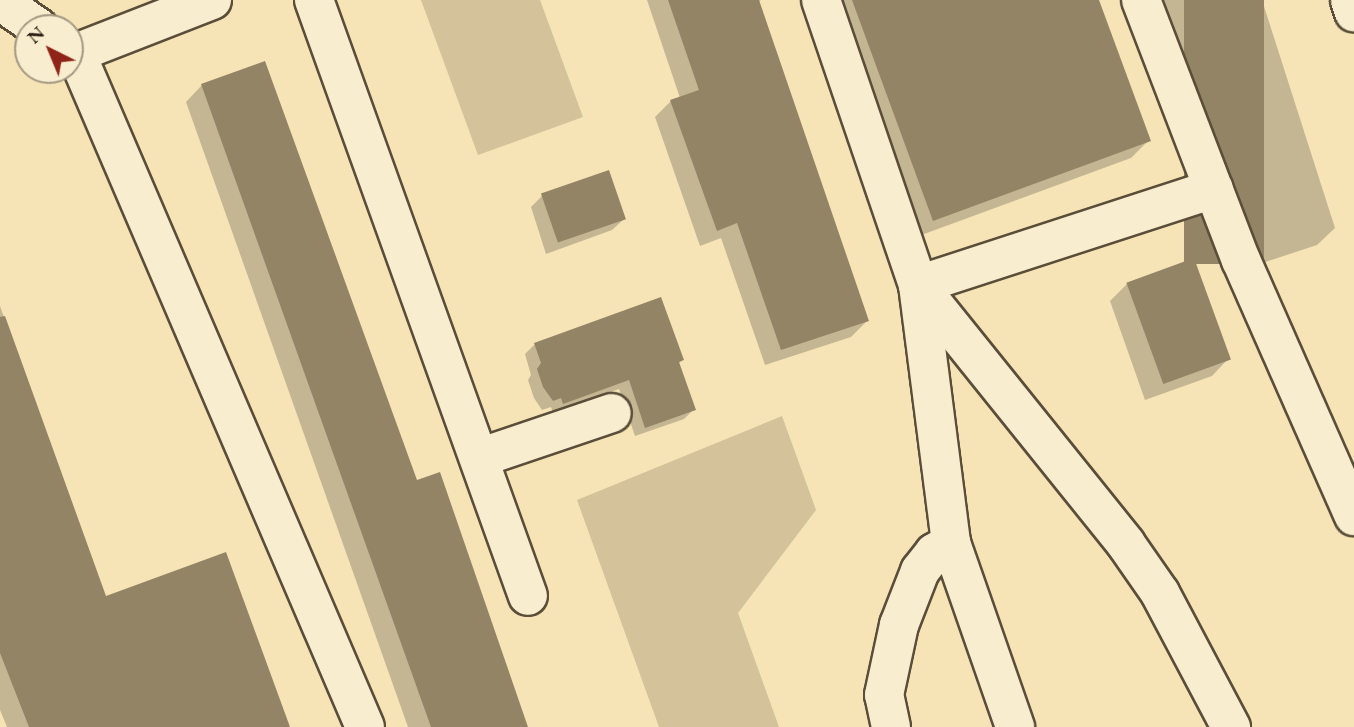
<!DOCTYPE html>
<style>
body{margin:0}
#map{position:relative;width:1354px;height:727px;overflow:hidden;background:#f6e4b7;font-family:"EB Garamond",serif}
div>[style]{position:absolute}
.green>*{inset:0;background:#d3c29a}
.shadow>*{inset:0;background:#0003}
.building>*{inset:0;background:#938466;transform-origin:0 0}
.roads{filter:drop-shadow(2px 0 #5b4e39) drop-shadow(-2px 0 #5b4e39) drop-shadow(0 2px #5b4e39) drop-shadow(0 -2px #5b4e39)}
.minor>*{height:38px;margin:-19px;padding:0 19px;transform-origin:19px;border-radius:19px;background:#f9edd0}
span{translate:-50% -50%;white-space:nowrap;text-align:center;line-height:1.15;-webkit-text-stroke:7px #f9edd0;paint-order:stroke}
.north{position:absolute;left:14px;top:14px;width:70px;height:70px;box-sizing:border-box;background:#f9edd0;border:2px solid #a59983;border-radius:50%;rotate:317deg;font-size:19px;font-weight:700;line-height:28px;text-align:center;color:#271c0f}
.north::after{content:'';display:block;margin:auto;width:24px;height:32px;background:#8f2418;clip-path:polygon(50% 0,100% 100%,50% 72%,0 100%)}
</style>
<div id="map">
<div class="green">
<i style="clip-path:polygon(421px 0,540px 0,583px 117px,478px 155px)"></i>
<i style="clip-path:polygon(782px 416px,816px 510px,738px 613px,779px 727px,659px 727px,577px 500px)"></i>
</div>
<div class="shadow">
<i style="clip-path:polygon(647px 0,761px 0,758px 2px,867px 321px,851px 337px,765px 365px,721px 238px,700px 246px,655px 117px,671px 101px,680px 98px)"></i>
<i style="clip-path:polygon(829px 0,1097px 0,1149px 140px,1131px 158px,916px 237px)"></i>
<i style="clip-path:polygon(1161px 0,1262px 0,1335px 228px,1317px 245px,1247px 268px)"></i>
<i style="clip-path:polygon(202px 85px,416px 482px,527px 727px,408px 727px,186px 102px)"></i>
<i style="clip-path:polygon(542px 196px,624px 219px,612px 230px,546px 254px,531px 207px)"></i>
<i style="clip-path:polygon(1127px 284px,1229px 358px,1212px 376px,1145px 400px,1110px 301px)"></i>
<i style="clip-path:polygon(0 306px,105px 599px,288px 727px,7px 727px,0 710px)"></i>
<i style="clip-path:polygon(535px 344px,682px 360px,678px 364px,694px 409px,684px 419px,635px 436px,619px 389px,553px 413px,551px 407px,542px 410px,534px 398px,528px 380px,531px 375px,525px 354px)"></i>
</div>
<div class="building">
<i style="clip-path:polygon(668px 0,759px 0,869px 321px,781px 350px,737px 223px,717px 231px,670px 100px,699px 90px)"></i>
<i style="clip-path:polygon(852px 0,1099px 0,1151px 141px,933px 221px)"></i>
<i style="left:1184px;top:0;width:80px;height:264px"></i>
<i style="clip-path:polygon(265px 61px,417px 480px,440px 472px,528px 727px,431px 727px,201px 84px)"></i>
<i style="left:609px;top:170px;width:52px;height:72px;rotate:71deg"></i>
<i style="left:1194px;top:258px;width:108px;height:72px;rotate:70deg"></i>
<i style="clip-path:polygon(661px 297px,684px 360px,679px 362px,696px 410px,645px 428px,629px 380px,563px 404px,561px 398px,553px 401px,543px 387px,537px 369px,541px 363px,534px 343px)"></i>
<i style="clip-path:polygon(5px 316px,106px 596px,226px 552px,290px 727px,29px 727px,0 653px,0 317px)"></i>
</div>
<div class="roads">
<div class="minor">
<i style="left:212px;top:0;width:146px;rotate:158.7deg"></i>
<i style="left:76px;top:53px;width:733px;rotate:66.79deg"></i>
<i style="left:314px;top:0;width:633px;rotate:70.25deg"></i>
<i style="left:821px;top:0;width:301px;rotate:71.2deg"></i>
<i style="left:918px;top:285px;width:260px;rotate:82.7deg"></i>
<i style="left:951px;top:543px;width:195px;rotate:70.8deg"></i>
<i style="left:1141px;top:0;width:279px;rotate:69deg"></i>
<i style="left:1241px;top:260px;width:280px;rotate:66.2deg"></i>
<i style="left:1350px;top:0;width:13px;rotate:72deg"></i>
<i style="left:0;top:1px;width:47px;rotate:34.7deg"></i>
<i style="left:918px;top:285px;width:332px;rotate:51.2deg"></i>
<i style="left:1126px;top:544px;width:60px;rotate:55.2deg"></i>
<i style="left:1160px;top:593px;width:152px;rotate:62.1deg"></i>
<i style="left:918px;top:285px;width:311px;rotate:-18deg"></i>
<i style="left:479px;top:458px;width:140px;rotate:-18.7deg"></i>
<i style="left:891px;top:727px;width:33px;rotate:-102deg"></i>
<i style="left:884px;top:695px;width:72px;rotate:-77.9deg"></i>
<i style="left:899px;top:625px;width:58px;rotate:-68.7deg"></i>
<i style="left:920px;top:571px;width:23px;rotate:-52deg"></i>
<i style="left:934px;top:553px;width:20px;rotate:-30deg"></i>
</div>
</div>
<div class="north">N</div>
</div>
